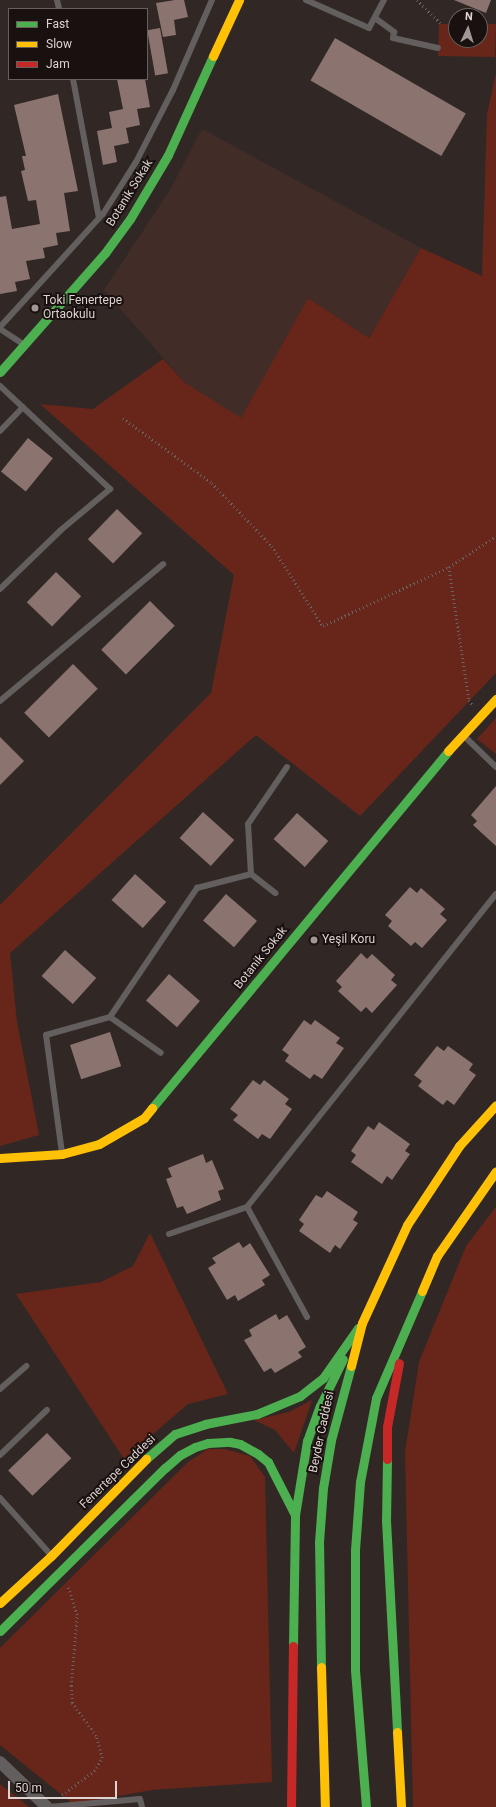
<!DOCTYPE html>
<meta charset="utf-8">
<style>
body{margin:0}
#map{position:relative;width:496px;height:1807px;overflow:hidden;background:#312826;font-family:Roboto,sans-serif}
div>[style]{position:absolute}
.built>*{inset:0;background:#412c28}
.green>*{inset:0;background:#672619}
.building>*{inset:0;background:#8b746f;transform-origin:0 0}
.path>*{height:2.5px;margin-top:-1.25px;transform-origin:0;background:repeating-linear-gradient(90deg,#696463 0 1px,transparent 0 4px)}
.lane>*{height:6px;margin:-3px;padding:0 3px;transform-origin:3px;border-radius:3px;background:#635f5e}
.street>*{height:12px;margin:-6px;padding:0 6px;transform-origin:6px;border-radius:6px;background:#635f5e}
.fast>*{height:9px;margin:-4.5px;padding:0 4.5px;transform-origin:4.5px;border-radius:4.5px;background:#4caf50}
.slow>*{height:9px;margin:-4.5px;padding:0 4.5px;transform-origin:4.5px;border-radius:4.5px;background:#ffc107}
.jam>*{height:9px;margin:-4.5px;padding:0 4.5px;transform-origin:4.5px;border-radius:4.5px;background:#c62828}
.dots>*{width:11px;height:11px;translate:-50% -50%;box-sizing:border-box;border:2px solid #18110f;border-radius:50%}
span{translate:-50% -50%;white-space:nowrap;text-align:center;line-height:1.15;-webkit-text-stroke:4px #18110f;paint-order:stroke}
.street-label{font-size:12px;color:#ded3d0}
.poi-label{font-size:12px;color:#ded3d0}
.left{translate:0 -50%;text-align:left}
.legend{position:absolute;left:8px;top:8px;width:140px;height:72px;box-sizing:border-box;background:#18110f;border:1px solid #675f5c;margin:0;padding:5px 7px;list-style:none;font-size:12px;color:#ded3d0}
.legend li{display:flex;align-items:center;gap:8px;height:20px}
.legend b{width:20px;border:1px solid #675f5c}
.north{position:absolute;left:448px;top:8px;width:40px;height:40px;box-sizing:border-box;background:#18110f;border:1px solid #675f5c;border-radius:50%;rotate:4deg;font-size:11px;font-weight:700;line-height:16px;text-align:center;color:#ded3d0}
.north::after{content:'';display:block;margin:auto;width:14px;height:18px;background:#a19794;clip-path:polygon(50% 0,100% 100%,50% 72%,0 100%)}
.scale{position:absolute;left:8px;top:1781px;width:109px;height:18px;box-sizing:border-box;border:2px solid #ded3d0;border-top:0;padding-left:5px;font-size:12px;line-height:14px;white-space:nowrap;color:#ded3d0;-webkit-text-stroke:3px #18110f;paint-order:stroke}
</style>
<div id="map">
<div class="built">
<i style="clip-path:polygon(202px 129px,421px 248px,369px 338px,308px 298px,241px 419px,184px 382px,104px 290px,170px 190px)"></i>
</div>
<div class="green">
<i style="clip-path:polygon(439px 24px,456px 24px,456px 40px,480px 40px,480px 24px,496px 24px,495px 57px,438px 56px)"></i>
<i style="clip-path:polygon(496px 73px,496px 673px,360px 816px,256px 735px,10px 953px,17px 1022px,39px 1135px,0 1146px,0 905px,211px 693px,234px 575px,40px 404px,93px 409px,163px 359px,184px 382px,241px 418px,308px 298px,369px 338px,421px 248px,482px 276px,487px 114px)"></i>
<i style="clip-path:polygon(496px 718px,496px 754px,477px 739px)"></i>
<i style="clip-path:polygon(496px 1207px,496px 1807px,413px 1807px,405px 1452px,419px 1362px,466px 1246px)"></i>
<i style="clip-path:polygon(150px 1233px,228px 1394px,188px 1404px,124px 1459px,16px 1294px,101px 1282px,133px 1266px)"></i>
<i style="clip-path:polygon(312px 1400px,294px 1453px,275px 1430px,254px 1420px,289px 1412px)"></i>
<i style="clip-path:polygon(208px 1449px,225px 1449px,250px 1456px,265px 1477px,272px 1782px,152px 1790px,73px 1804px,0 1745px,0 1648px,188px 1462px)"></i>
<i style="clip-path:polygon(0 1784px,29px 1807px,0 1807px)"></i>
</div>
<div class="building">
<i style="clip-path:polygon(175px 0,184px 0,188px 17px,174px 20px,176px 35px,163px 37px,156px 3px)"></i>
<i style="clip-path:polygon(454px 0,491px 0,486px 13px)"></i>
<i style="left:160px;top:28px;width:46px;height:13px;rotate:80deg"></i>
<i style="left:335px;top:38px;width:151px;height:49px;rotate:30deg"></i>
<i style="clip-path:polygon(117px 79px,145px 79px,150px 107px,137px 109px,140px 125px,126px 128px,129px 143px,114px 146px,117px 162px,103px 165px,97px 131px,112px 128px,109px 112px,123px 109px)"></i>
<i style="clip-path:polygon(58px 94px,78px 191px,64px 193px,70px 231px,56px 233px,58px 245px,43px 248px,45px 258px,26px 261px,30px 279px,15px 282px,17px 291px,0 294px,0 197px,6px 196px,12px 229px,40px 224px,36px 200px,28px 201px,21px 171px,25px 170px,22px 156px,26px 156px,14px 105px)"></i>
<i style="left:28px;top:438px;width:32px;height:43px;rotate:39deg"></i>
<i style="left:117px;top:509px;width:35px;height:42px;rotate:44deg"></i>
<i style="left:56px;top:572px;width:35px;height:42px;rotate:44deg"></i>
<i style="left:150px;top:601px;width:35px;height:69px;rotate:45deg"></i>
<i style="left:73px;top:664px;width:35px;height:69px;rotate:45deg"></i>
<i style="clip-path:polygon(0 737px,24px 761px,0 785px)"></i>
<i style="clip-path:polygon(496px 786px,496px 846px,473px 825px,477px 821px,471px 815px)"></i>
<i style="left:203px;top:812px;width:42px;height:35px;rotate:42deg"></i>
<i style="left:297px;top:813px;width:42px;height:35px;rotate:42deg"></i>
<i style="left:135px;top:874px;width:42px;height:35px;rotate:42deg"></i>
<i style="clip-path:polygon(410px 887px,417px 893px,421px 888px,445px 909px,440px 914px,447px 920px,422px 948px,415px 942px,411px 946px,388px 926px,392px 921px,385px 915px)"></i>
<i style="left:226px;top:894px;width:41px;height:35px;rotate:41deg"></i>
<i style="left:65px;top:950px;width:42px;height:35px;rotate:42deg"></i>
<i style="clip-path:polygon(361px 953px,367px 959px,372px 954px,395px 975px,391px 980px,397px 985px,372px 1013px,366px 1007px,361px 1012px,338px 991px,342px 987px,336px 981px)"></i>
<i style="left:169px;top:974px;width:41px;height:35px;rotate:41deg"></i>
<i style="clip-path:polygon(304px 1020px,311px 1025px,315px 1020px,340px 1038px,336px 1043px,344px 1048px,322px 1079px,314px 1074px,310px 1079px,285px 1061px,289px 1055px,282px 1050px)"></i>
<i style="left:110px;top:1032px;width:36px;height:42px;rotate:72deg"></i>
<i style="clip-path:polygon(437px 1046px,444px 1051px,448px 1046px,473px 1064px,469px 1070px,476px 1075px,454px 1105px,447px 1100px,443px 1105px,418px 1086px,422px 1081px,414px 1075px)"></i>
<i style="clip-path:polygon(253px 1080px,260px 1085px,264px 1080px,289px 1099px,285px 1104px,292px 1109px,270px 1139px,262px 1134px,258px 1139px,233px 1120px,238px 1115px,230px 1109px)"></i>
<i style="clip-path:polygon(379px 1122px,410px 1144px,405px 1151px,410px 1154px,392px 1180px,387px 1176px,382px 1184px,351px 1162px,356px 1155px,351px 1151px,368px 1126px,374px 1130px)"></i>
<i style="clip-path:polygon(203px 1154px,206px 1163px,212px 1160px,224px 1189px,218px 1191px,221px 1200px,187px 1214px,183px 1206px,177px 1208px,166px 1179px,172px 1177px,168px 1168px)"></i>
<i style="clip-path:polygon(327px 1191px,358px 1212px,353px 1220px,358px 1223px,340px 1249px,335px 1245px,330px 1253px,299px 1231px,304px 1224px,299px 1220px,316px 1195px,322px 1198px)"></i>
<i style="clip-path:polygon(239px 1242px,243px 1248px,250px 1243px,270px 1275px,262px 1280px,265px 1285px,238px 1301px,235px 1295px,227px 1300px,208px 1268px,216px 1263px,212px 1258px)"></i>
<i style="clip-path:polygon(276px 1314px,279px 1320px,287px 1315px,306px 1347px,298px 1352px,302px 1357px,275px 1373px,271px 1368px,264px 1372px,244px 1340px,252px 1336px,249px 1330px)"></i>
<i style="left:47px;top:1433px;width:35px;height:54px;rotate:46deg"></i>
</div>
<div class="path">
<i style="left:417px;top:0;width:35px;rotate:44deg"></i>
<i style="left:123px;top:418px;width:110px;rotate:36.1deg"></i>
<i style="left:212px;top:483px;width:87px;rotate:46.4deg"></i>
<i style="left:272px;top:546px;width:95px;rotate:57.5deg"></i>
<i style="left:323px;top:626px;width:139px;rotate:-25.1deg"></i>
<i style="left:449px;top:567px;width:56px;rotate:-33.4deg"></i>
<i style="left:449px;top:567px;width:134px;rotate:81.4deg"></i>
<i style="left:469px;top:700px;width:5px;rotate:53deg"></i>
<i style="left:62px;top:1795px;width:40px;rotate:-37deg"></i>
<i style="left:94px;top:1771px;width:15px;rotate:-58deg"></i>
<i style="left:102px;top:1758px;width:23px;rotate:-105deg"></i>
<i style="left:96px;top:1736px;width:41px;rotate:-126deg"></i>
<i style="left:72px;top:1703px;width:17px;rotate:-93deg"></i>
<i style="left:71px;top:1686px;width:71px;rotate:-85.2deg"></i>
<i style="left:77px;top:1615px;width:29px;rotate:-108deg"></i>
</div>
<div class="lane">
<i style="left:57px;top:0;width:9px;rotate:77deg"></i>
<i style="left:306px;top:0;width:69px;rotate:24deg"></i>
<i style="left:369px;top:28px;width:32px;rotate:-62deg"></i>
<i style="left:375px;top:18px;width:24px;rotate:36deg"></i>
<i style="left:394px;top:32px;width:6px;rotate:99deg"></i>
<i style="left:393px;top:38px;width:46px;rotate:12.5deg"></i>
<i style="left:73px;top:79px;width:141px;rotate:79.4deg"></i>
<i style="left:0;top:327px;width:153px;rotate:-47.7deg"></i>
<i style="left:103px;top:214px;width:62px;rotate:-57.6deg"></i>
<i style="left:136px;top:162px;width:81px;rotate:-62.8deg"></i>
<i style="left:173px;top:90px;width:98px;rotate:-66.6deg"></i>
<i style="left:0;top:329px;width:27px;rotate:33deg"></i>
<i style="left:0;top:386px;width:151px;rotate:43.1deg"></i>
<i style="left:110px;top:489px;width:64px;rotate:140.1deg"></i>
<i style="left:61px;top:530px;width:85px;rotate:136deg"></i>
<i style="left:0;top:431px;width:33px;rotate:-46deg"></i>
<i style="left:0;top:701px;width:213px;rotate:-40deg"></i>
<i style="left:463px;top:735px;width:46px;rotate:44.1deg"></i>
<i style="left:251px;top:874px;width:31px;rotate:38deg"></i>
<i style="left:110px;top:1017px;width:62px;rotate:35.2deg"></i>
<i style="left:62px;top:1153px;width:119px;rotate:-97.7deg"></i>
<i style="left:46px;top:1035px;width:66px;rotate:-15.7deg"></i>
<i style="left:110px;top:1017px;width:156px;rotate:-56deg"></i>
<i style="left:197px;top:888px;width:56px;rotate:-14.5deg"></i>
<i style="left:251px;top:874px;width:50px;rotate:-93.4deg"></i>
<i style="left:248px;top:824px;width:69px;rotate:-55.6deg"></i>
<i style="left:169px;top:1234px;width:83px;rotate:-19.1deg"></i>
<i style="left:307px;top:1317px;width:125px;rotate:-118.6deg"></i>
<i style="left:247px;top:1207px;width:400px;rotate:-51.5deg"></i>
<i style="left:0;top:1389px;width:35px;rotate:-41deg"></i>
<i style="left:0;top:1455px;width:65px;rotate:-43.8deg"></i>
<i style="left:0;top:1498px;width:75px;rotate:48.2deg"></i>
<i style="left:49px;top:1807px;width:91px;rotate:-5deg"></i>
<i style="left:140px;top:1799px;width:8px;rotate:76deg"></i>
</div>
<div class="street">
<i style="left:0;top:1762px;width:65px;rotate:43.8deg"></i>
</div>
<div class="fast">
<i style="left:0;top:372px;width:159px;rotate:-48.6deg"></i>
<i style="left:105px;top:253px;width:42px;rotate:-53.7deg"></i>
<i style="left:130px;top:219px;width:74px;rotate:-59.3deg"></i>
<i style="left:168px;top:155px;width:109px;rotate:-65.6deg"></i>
<i style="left:152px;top:1108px;width:464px;rotate:-50.3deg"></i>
<i style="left:146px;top:1459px;width:38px;rotate:-41deg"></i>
<i style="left:175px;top:1434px;width:32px;rotate:-18deg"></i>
<i style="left:205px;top:1424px;width:53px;rotate:-10.9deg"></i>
<i style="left:257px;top:1414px;width:47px;rotate:-22.7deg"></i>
<i style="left:300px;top:1396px;width:29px;rotate:-38deg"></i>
<i style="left:323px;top:1378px;width:61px;rotate:-55deg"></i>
<i style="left:387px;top:1459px;width:61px;rotate:90.9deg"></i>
<i style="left:386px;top:1520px;width:212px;rotate:87deg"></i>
<i style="left:0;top:1631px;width:232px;rotate:-44.7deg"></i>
<i style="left:165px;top:1468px;width:20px;rotate:-41deg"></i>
<i style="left:180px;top:1455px;width:17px;rotate:-28deg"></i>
<i style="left:195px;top:1447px;width:14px;rotate:-17deg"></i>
<i style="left:208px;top:1443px;width:22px;rotate:-3deg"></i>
<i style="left:230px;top:1442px;width:10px;rotate:11deg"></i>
<i style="left:240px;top:1444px;width:21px;rotate:29deg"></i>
<i style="left:258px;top:1454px;width:13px;rotate:39deg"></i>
<i style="left:268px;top:1462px;width:59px;rotate:63deg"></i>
<i style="left:293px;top:1646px;width:131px;rotate:-89.1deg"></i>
<i style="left:295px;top:1515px;width:75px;rotate:-80.8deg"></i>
<i style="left:307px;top:1441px;width:37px;rotate:-70deg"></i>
<i style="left:320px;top:1406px;width:52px;rotate:-63.9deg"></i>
<i style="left:321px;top:1667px;width:125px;rotate:-90.9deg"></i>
<i style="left:319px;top:1542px;width:54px;rotate:-85.8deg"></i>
<i style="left:323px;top:1488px;width:49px;rotate:-80.5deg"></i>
<i style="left:331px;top:1440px;width:77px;rotate:-74.9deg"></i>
<i style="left:366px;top:1807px;width:137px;rotate:-94.6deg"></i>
<i style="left:355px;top:1670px;width:120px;rotate:-90deg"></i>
<i style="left:355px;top:1550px;width:68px;rotate:-85.8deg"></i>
<i style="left:360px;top:1482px;width:86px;rotate:-79.2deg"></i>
<i style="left:376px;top:1398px;width:116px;rotate:-66.7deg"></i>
</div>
<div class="slow">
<i style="left:213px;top:56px;width:62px;rotate:-65.1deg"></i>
<i style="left:448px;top:751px;width:71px;rotate:-47.3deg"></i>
<i style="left:0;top:1158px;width:62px;rotate:-3.7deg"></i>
<i style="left:62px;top:1154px;width:38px;rotate:-15deg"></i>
<i style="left:99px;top:1144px;width:52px;rotate:-30deg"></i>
<i style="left:144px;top:1118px;width:13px;rotate:-51deg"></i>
<i style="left:422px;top:1291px;width:38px;rotate:-67deg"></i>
<i style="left:437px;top:1256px;width:103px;rotate:-55.2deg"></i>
<i style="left:351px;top:1366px;width:44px;rotate:-75.7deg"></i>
<i style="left:362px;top:1323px;width:108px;rotate:-65.3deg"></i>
<i style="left:407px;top:1225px;width:95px;rotate:-56.6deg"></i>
<i style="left:459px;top:1146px;width:55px;rotate:-47.9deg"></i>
<i style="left:0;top:1603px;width:69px;rotate:-42.7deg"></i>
<i style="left:51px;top:1556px;width:136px;rotate:-45.6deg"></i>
<i style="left:321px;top:1667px;width:140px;rotate:88.4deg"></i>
<i style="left:397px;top:1732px;width:75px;rotate:86.9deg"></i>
</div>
<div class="jam">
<i style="left:387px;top:1459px;width:32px;rotate:-90deg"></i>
<i style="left:387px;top:1427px;width:65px;rotate:-79.4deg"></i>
<i style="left:291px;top:1807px;width:161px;rotate:-89.3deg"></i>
</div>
<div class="dots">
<i style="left:35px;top:308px;background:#a19794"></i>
<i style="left:314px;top:940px;background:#a19794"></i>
</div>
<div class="street-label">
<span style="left:130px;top:193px;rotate:-58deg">Botanik Sokak</span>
<span style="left:261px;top:958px;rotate:-51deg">Botanik Sokak</span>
<span style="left:322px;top:1432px;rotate:-78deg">Beyder Caddesi</span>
<span style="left:118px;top:1472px;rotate:-44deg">Fenertepe Caddesi</span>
</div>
<div class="poi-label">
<span class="left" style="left:43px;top:308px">Toki Fenertepe<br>Ortaokulu</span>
<span class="left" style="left:322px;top:940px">Yeşil Koru</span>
</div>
<ul class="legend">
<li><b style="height:5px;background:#4caf50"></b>Fast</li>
<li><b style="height:5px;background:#ffc107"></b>Slow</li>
<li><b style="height:5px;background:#c62828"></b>Jam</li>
</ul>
<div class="north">N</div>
<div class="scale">50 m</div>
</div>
